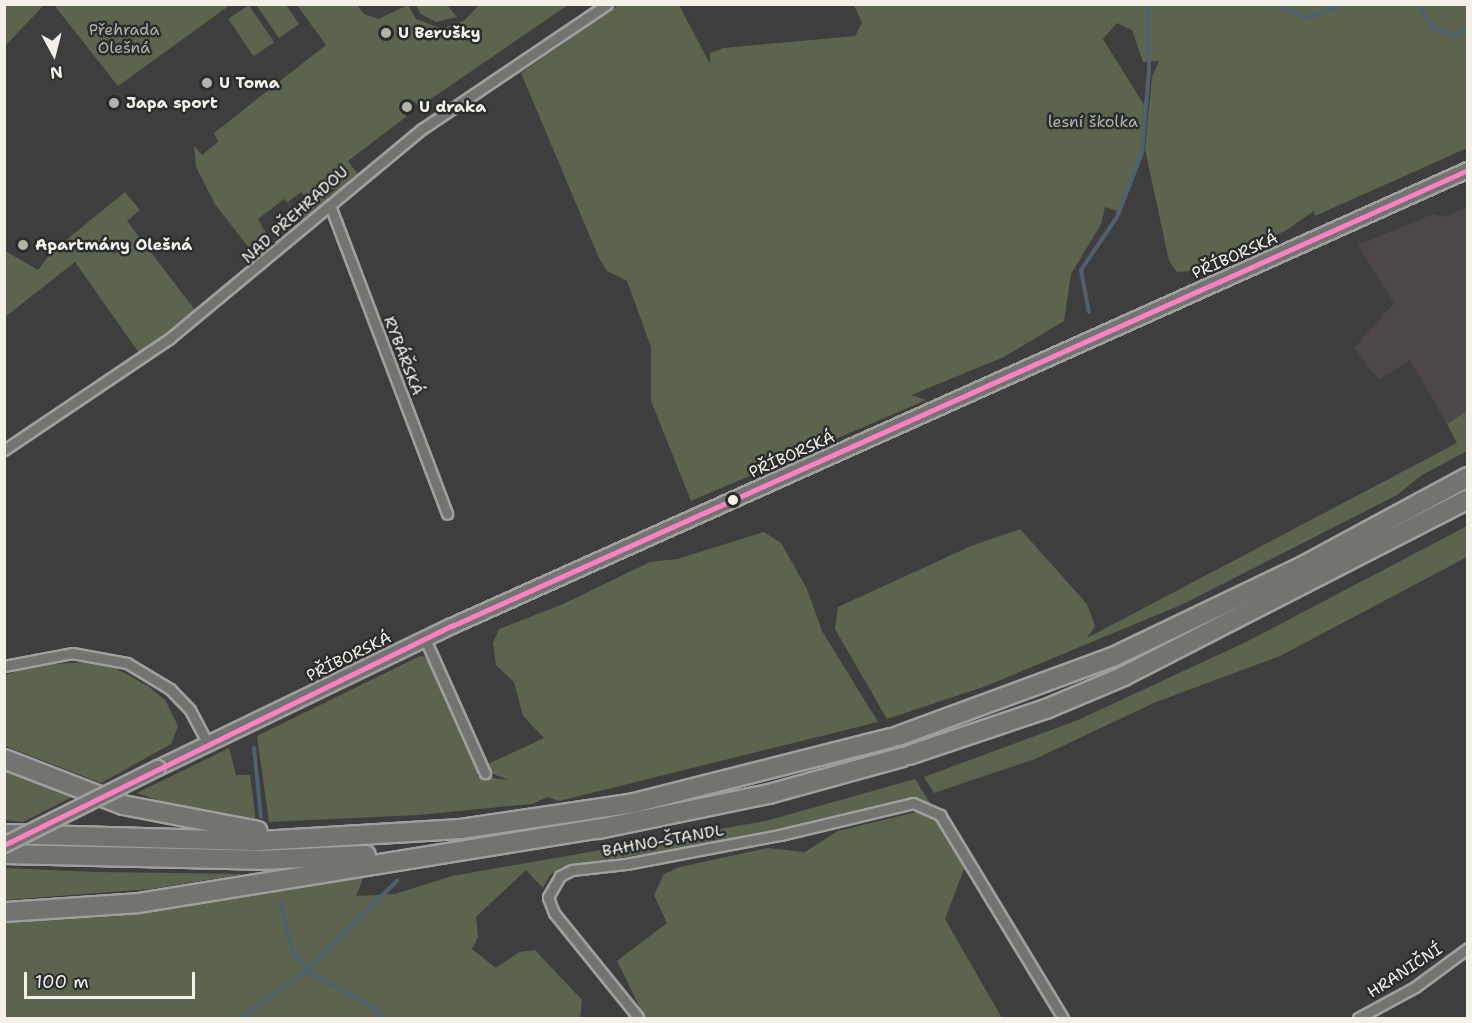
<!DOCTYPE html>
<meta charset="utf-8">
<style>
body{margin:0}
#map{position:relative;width:1472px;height:1023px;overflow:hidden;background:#3f3e3e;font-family:"Shantell Sans",sans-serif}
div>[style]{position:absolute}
.built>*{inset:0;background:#4e4747}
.green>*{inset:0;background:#5c644e;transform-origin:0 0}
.stream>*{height:4px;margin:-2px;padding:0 2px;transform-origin:2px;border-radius:2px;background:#4e616e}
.roads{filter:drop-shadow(2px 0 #a09f9e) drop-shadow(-2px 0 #a09f9e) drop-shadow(0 2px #a09f9e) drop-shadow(0 -2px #a09f9e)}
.minor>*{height:9px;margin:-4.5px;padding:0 4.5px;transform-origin:4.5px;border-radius:4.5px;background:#737370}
.secondary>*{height:14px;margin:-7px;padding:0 7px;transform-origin:7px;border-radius:7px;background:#737370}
.motorway>*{height:18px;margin:-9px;padding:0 9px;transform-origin:9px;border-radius:9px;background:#737370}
.bridges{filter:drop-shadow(2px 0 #a09f9e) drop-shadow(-2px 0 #a09f9e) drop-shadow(0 2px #a09f9e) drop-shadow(0 -2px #a09f9e)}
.secondary-bridge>*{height:14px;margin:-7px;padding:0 7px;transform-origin:7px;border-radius:7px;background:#737370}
.bus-1>*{height:4.5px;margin:-2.25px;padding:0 2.25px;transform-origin:2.25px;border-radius:2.25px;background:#ff80c5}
.dots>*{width:16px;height:16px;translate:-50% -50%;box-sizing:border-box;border:3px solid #2a2d2e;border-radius:50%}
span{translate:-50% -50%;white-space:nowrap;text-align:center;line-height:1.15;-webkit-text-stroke:5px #2a2d2e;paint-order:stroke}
.park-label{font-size:16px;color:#b2b4a4}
.poi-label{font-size:16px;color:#f4f1e8;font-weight:700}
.left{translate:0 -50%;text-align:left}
.street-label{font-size:16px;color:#f4f1e8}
.frame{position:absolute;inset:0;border:6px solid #f4f1e8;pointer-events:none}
.north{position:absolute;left:24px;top:24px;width:60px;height:60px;-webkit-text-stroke:4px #2a2d2e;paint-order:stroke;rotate:173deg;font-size:16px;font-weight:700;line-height:24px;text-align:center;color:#f4f1e8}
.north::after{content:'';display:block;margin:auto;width:21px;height:27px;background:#f4f1e8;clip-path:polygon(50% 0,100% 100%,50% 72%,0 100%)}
.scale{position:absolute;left:24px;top:972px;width:171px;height:27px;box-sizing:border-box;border:3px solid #f4f1e8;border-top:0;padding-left:8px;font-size:18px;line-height:21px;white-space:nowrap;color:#f4f1e8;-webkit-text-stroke:4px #2a2d2e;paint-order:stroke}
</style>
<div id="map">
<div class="built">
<i style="clip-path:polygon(1467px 207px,1467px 411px,1447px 424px,1410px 360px,1379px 380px,1354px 348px,1394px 303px,1358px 245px,1433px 214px,1444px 217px)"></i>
</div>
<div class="green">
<i style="clip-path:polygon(5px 4px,44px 5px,5px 46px,4px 5px)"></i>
<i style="clip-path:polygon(54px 5px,230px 5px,118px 86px)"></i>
<i style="left:249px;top:5px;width:45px;height:25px;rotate:56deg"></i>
<i style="clip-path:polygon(256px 5px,286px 5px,299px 24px,279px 38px)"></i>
<i style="clip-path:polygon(297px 5px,357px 5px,364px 14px,378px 19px,408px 5px,416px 19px,442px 29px,465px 20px,479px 5px,568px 5px,419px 107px,414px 101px,402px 110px,407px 116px,348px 161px,360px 177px,304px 222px,298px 214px,311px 204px,301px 192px,288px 202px,293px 208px,284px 199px,258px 219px,266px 233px,256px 242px,267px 254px,259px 261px,215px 204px,196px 167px,194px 146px,202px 155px,218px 142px,214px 133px,326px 45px)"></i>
<i style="clip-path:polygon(416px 5px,447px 5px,457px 17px,436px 22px,421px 14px)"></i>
<i style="clip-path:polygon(619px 5px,679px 5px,710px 64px,710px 53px,724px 48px,855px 36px,862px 23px,854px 5px,1467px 5px,1467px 148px,1315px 216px,1314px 211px,1285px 231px,1191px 271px,1177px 272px,1169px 261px,1145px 149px,1152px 77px,1159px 61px,1143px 62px,1132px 30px,1117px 23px,1103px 39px,1144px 105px,1141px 156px,1123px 201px,1117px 211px,1105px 207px,1101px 224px,1071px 274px,1064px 321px,1004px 357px,911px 395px,926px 400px,691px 501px,651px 401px,651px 347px,627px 281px,607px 271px,599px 258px,521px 73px)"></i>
<i style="clip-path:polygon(125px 192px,140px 210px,127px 221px,195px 310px,139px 353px,75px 262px,5px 317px,5px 251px,38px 270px,53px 251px)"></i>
<i style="clip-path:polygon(1467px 411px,1467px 451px,1422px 475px,1397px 495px,1183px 604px,986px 686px,887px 719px,835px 629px,838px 607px,971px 546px,1020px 529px,1087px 604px,1095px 626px,1087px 638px,1457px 443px,1447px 424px)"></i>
<i style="clip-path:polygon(1467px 526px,1467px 557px,1280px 656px,1156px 702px,1035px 759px,934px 793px,924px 777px,1078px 720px,1248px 641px)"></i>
<i style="clip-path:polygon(764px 532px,781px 543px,807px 589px,822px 631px,878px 722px,559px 801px,548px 797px,532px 804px,418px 815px,269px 822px,257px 736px,420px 656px,428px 657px,479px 770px,477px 776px,508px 780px,491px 773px,488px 764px,544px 738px,523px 716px,514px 682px,496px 665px,493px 643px,499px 629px,561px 605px,650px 562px,677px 559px)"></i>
<i style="clip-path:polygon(89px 662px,115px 668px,148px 686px,165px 700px,178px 726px,171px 744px,101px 783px,5px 746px,5px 675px,36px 665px)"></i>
<i style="clip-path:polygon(229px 748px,236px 775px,250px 775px,256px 822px,207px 817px,137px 793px)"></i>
<i style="clip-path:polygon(4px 766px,80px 793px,23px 822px,5px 820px)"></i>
<i style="clip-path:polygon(915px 779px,930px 803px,911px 800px,760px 836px,562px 867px,550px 875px,543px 888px,526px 870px,476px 917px,478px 937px,472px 949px,496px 968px,519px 952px,535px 950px,582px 1000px,580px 1018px,5px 1018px,5px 919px,187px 904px,364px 876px,356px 896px,395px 894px,452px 876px,766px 821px)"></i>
<i style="clip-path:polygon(920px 811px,938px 822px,966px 864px,945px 919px,1002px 1018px,645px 1018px,617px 961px,667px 923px,654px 895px,664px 874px,680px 867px,768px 848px,805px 852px,838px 831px)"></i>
<i style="clip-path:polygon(5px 868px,97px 872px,245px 874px,151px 889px,5px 900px)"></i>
</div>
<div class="stream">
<i style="left:1276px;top:4px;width:33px;rotate:25deg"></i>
<i style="left:1306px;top:18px;width:42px;rotate:-19.3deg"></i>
<i style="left:1418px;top:4px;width:27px;rotate:57deg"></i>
<i style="left:1433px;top:27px;width:23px;rotate:25deg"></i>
<i style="left:1454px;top:37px;width:17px;rotate:-36deg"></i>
<i style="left:1089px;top:312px;width:43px;rotate:-100.8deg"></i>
<i style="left:1081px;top:270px;width:64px;rotate:-55.8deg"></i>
<i style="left:1117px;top:217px;width:69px;rotate:-68.7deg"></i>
<i style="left:1142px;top:153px;width:83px;rotate:-85.2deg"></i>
<i style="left:1149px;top:70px;width:66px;rotate:-91.7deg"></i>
<i style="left:254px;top:748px;width:69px;rotate:84.2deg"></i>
<i style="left:280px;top:901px;width:55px;rotate:76.2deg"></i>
<i style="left:293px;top:954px;width:22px;rotate:43deg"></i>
<i style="left:306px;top:971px;width:75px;rotate:27.9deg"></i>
<i style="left:372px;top:1006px;width:17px;rotate:45deg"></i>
<i style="left:241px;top:1018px;width:80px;rotate:-35.9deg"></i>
<i style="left:306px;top:971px;width:129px;rotate:-44.7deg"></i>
</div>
<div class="roads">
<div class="minor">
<i style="left:331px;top:208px;width:327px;rotate:69.2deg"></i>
<i style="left:4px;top:450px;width:200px;rotate:-34deg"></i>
<i style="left:170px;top:338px;width:327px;rotate:-39.7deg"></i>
<i style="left:422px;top:129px;width:223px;rotate:-34deg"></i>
<i style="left:425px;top:639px;width:147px;rotate:65.9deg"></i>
<i style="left:4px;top:666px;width:69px;rotate:-10.8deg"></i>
<i style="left:72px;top:653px;width:56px;rotate:10.3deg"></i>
<i style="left:127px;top:663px;width:50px;rotate:31.2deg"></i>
<i style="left:170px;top:689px;width:29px;rotate:46deg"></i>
<i style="left:190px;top:710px;width:38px;rotate:62deg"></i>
<i style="left:638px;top:1017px;width:134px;rotate:-128.9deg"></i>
<i style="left:554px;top:913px;width:17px;rotate:-111deg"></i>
<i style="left:548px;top:897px;width:24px;rotate:-60deg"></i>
<i style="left:560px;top:876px;width:13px;rotate:-27deg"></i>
<i style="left:572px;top:870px;width:54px;rotate:-6.3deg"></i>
<i style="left:626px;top:864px;width:157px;rotate:-10.7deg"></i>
<i style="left:780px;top:835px;width:137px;rotate:-13.5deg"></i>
<i style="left:913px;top:803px;width:30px;rotate:24deg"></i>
<i style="left:940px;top:815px;width:237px;rotate:58.8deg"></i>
<i style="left:1358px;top:1018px;width:65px;rotate:-28.5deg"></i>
<i style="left:1415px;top:987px;width:66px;rotate:-36.3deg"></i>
</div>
<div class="secondary">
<i style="left:158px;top:768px;width:326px;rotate:-25.8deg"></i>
<i style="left:452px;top:626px;width:1114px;rotate:-24.17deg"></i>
</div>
<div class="motorway">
<i style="left:898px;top:736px;width:229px;rotate:-20.2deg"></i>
<i style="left:1113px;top:657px;width:213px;rotate:-25.6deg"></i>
<i style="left:1305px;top:565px;width:185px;rotate:-28.4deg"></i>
<i style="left:909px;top:755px;width:145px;rotate:-18.6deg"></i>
<i style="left:1046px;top:709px;width:85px;rotate:-22.9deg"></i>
<i style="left:1124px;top:676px;width:387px;rotate:-27.2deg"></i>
<i style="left:4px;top:759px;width:128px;rotate:21.1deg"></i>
<i style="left:123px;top:805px;width:137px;rotate:10.9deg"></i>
<i style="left:4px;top:834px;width:256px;rotate:1.6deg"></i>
<i style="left:260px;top:841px;width:201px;rotate:-3.4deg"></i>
<i style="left:461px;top:829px;width:175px;rotate:-8.5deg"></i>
<i style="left:634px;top:803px;width:265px;rotate:-14.2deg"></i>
<i style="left:4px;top:854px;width:256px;rotate:1.3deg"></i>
<i style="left:260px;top:860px;width:106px;rotate:-2.7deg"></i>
<i style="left:4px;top:912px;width:135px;rotate:-3.8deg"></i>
<i style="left:139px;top:903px;width:465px;rotate:-9.2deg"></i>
<i style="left:598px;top:829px;width:175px;rotate:-11.6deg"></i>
<i style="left:769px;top:794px;width:138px;rotate:-15.5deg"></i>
</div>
</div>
<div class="bridges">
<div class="secondary-bridge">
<i style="left:4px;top:845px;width:172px;rotate:-26.6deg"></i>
</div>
</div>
<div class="bus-1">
<i style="left:4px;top:845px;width:499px;rotate:-26.1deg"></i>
<i style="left:452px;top:626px;width:1114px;rotate:-24.17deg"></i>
</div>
<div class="dots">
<i style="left:386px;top:33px;background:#b5b2ac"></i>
<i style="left:207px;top:83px;background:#b5b2ac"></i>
<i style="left:114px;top:103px;background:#b5b2ac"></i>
<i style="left:407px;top:107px;background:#b5b2ac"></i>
<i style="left:23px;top:245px;background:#b5b2ac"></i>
<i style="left:733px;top:500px;background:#f4f1e8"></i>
</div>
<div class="park-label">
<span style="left:124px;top:39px">Přehrada<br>Olešná</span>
<span style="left:1093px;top:122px">lesní školka</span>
</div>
<div class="poi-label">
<span class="left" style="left:398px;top:33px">U Berušky</span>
<span class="left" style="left:219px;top:83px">U Toma</span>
<span class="left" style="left:126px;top:103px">Japa sport</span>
<span class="left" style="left:419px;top:107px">U draka</span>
<span class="left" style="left:35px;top:245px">Apartmány Olešná</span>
</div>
<div class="street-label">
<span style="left:295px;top:215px;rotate:-42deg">NAD PŘEHRADOU</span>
<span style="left:1235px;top:256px;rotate:-24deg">PŘÍBORSKÁ</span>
<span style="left:403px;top:356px;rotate:69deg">RYBÁŘSKÁ</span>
<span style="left:792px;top:455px;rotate:-24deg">PŘÍBORSKÁ</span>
<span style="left:349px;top:657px;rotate:-26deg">PŘÍBORSKÁ</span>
<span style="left:663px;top:841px;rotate:-10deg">BAHNO-ŠTANDL</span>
<span style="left:1405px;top:971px;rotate:-33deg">HRANIČNÍ</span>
</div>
<div class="frame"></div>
<div class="north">N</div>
<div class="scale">100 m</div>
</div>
